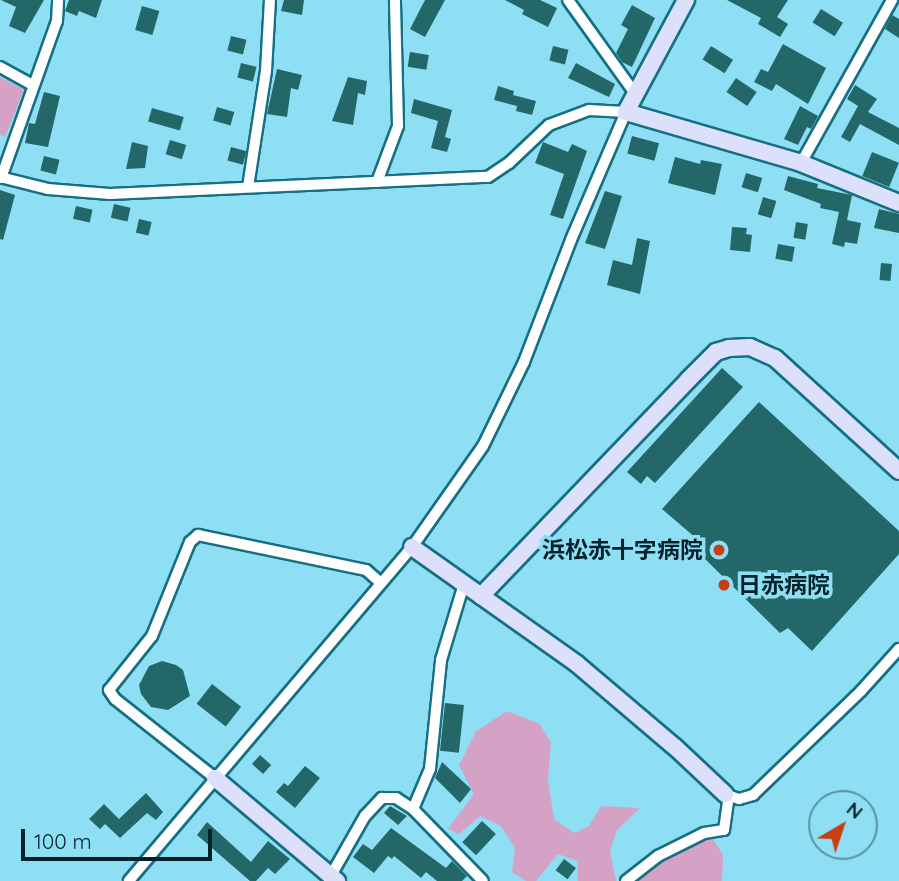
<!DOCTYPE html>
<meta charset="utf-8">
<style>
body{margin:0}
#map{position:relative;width:899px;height:881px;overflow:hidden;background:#8fdff4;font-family:Quicksand,"Noto Sans JP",sans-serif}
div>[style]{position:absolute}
.green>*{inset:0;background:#d4a2c5}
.building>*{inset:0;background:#246769;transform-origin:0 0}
.roads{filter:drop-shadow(2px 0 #166f82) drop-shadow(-2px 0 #166f82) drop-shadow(0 2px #166f82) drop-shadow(0 -2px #166f82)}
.street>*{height:10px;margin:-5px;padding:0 5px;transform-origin:5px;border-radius:5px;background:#fff}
.secondary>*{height:16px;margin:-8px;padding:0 8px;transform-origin:8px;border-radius:8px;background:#dde0fb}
.dots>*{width:19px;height:19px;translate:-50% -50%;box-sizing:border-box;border:4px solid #8fdff4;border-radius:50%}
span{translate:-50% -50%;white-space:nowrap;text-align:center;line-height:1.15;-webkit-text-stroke:7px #8fdff4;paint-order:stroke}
.poi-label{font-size:23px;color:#002129;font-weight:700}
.right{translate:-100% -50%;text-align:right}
.left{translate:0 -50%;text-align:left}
.north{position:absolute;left:808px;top:790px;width:70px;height:70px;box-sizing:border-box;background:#8fdff4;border:2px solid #5693a3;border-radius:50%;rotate:39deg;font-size:19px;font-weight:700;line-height:28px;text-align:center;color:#002129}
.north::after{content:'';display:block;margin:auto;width:24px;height:32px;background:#c73f0e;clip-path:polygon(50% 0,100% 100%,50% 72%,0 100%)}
.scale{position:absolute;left:21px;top:829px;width:191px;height:32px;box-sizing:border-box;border:4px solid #002129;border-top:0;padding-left:9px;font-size:21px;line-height:24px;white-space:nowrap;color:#002129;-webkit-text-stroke:5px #8fdff4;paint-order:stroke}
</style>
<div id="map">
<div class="green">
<i style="clip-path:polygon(0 77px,24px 90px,5px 137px,0 134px)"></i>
<i style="clip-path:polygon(507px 711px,540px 724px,551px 743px,548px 780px,554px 819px,574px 833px,589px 826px,601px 806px,640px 808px,617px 830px,610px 851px,616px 881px,578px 881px,577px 861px,558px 854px,536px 881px,526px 881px,512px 872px,515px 848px,501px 826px,480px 816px,459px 834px,448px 829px,474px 794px,459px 765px,476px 731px)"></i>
<i style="clip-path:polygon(710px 834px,723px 855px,722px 881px,630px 881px,645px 861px,670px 841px)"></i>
</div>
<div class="building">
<i style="clip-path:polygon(1px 0,44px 0,25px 33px,9px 26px,16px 7px)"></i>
<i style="clip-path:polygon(69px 0,102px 0,96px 18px,79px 11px,77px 16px,65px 11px)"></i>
<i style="clip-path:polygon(284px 0,304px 0,302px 15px,281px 11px)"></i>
<i style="clip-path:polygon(425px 0,445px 0,425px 37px,410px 29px)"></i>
<i style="clip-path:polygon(505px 0,540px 0,557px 8px,548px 27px,522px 14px,524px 10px)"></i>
<i style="clip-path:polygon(727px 0,788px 0,777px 17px,788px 24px,780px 37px,758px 24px,761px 18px)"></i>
<i style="clip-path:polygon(632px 5px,655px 18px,632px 67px,622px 62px,616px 53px,628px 29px,621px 25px)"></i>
<i style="left:142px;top:6px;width:18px;height:25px;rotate:16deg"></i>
<i style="left:821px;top:9px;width:26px;height:16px;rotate:32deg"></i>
<i style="clip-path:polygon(892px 15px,899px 19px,899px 38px,885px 29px)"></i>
<i style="left:231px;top:36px;width:16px;height:15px;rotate:14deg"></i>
<i style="clip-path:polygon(783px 44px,826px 68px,808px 104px,776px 84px,772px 91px,754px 82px,761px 69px,768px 72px)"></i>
<i style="left:553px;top:46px;width:16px;height:15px;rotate:14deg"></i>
<i style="left:711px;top:46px;width:26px;height:16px;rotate:32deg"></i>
<i style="left:410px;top:52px;width:19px;height:15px;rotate:9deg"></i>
<i style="left:241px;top:63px;width:16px;height:15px;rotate:14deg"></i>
<i style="clip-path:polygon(576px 63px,615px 84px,609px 97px,568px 78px)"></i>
<i style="clip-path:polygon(277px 69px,302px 75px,298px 90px,291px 88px,287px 117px,267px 114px)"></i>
<i style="clip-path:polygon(348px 77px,367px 81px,365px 95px,358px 93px,353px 125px,332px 121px)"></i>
<i style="left:736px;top:78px;width:25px;height:17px;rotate:34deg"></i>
<i style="clip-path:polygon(855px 85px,877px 99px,868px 112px,899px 128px,899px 145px,860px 124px,850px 142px,841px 137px,858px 106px,847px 99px)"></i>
<i style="clip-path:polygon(498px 86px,514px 91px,513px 95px,536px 101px,532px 115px,516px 111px,517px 106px,494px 100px)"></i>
<i style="clip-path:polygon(44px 92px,60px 96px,48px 147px,25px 143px,29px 123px,35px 124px)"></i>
<i style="clip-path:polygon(414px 99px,452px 110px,445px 137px,451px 139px,447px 152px,431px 148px,438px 121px,411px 113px)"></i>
<i style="clip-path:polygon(800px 106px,818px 116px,811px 129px,807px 127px,798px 145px,784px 139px)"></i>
<i style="left:217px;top:107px;width:18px;height:14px;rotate:16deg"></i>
<i style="left:152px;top:108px;width:33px;height:14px;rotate:16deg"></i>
<i style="left:632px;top:136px;width:28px;height:18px;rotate:15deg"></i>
<i style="left:170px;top:140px;width:17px;height:15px;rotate:17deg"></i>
<i style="clip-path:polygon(132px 142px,148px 146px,145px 168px,126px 169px)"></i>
<i style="clip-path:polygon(543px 142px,568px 152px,572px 144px,587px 151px,563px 219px,550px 215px,564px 174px,535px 163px)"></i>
<i style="left:231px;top:147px;width:16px;height:14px;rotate:15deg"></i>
<i style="left:872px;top:152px;width:29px;height:26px;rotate:22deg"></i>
<i style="left:44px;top:156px;width:16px;height:15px;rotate:14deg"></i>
<i style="clip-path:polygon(675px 157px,700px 164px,701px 160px,722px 164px,715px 195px,668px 183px)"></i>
<i style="left:746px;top:173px;width:17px;height:15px;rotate:17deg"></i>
<i style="clip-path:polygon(788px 176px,818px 184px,817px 188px,852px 195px,847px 220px,861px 223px,857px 244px,845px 242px,844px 247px,832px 244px,839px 212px,820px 208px,821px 204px,784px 190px)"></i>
<i style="clip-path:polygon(0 190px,15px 195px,3px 240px,0 239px)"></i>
<i style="clip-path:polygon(605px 191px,622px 196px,605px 249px,585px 243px)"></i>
<i style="left:763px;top:197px;width:14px;height:18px;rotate:17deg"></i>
<i style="left:114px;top:204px;width:17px;height:14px;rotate:13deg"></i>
<i style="left:76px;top:206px;width:17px;height:13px;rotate:13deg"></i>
<i style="clip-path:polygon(879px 209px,899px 214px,899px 233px,874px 228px)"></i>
<i style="left:139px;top:219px;width:13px;height:14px;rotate:13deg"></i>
<i style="left:796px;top:222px;width:12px;height:16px;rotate:9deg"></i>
<i style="clip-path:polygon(732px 227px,747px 228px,746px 234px,752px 235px,750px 252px,730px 250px)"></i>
<i style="clip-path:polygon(637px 238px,650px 241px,640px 294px,607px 285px,613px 260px,632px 265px)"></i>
<i style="left:778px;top:244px;width:17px;height:15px;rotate:10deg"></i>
<i style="left:881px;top:263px;width:11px;height:17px;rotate:5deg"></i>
<i style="clip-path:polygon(722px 368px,743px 387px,655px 483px,647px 476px,641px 484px,627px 472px)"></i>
<i style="clip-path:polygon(759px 402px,899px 531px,899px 554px,812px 651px,788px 628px,780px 633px,698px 552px,704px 545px,662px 509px)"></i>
<i style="clip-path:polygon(162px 661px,176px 665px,183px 670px,190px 696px,168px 710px,151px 707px,141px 694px,139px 685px,149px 666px)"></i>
<i style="left:212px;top:684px;width:37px;height:25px;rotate:38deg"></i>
<i style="left:445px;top:703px;width:19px;height:48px;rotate:6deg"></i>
<i style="left:260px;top:755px;width:15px;height:12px;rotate:42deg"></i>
<i style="clip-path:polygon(442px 762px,471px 789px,460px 803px,435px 778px)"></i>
<i style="clip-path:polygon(305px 766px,320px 778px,295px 808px,276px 792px,284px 783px,288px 786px)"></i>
<i style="clip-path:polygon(146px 793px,163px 812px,156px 820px,147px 813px,120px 838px,105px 824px,100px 829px,89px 819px,104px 804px,119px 819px)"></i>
<i style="clip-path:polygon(390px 806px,407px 816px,398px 825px,384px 813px)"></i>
<i style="left:482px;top:821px;width:19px;height:29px;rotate:43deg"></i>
<i style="clip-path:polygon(207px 822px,251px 862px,268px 841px,290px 859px,275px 874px,268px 868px,256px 881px,250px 881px,197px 835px)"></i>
<i style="clip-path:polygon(391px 828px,446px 868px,452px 861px,467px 876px,462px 881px,437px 881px,426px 872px,421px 878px,394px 856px,392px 859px,388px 856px,374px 873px,353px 857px,363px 844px,372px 850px)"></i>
<i style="left:564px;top:859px;width:15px;height:14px;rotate:37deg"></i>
</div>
<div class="roads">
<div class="street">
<i style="left:568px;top:0;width:117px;rotate:54.4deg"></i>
<i style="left:0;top:67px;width:38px;rotate:29deg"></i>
<i style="left:801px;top:163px;width:187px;rotate:-60.8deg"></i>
<i style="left:0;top:177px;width:49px;rotate:14deg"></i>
<i style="left:48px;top:189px;width:62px;rotate:4.6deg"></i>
<i style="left:110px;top:194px;width:378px;rotate:-2.6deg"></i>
<i style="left:488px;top:177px;width:25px;rotate:-34deg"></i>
<i style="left:509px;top:163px;width:55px;rotate:-43.5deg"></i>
<i style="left:549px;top:125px;width:43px;rotate:-20.6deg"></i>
<i style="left:589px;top:110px;width:37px;rotate:3deg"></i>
<i style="left:626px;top:112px;width:139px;rotate:113.3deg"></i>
<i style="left:571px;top:240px;width:131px;rotate:111.1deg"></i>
<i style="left:524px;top:362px;width:93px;rotate:116deg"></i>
<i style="left:483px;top:446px;width:123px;rotate:125.1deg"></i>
<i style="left:412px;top:547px;width:438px;rotate:130.3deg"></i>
<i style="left:1px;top:178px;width:167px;rotate:-70.4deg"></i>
<i style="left:57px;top:21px;width:21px;rotate:-87deg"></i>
<i style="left:377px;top:182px;width:60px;rotate:-69.4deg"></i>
<i style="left:398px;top:126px;width:126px;rotate:-91.4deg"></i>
<i style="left:248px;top:187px;width:117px;rotate:-81.2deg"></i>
<i style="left:266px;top:71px;width:71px;rotate:-86.8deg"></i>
<i style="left:215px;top:778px;width:127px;rotate:-141.7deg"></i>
<i style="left:115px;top:699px;width:11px;rotate:-124deg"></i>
<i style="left:109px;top:690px;width:69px;rotate:-51.5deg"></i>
<i style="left:152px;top:636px;width:101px;rotate:-68deg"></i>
<i style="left:190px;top:542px;width:11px;rotate:-41deg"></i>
<i style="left:198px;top:535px;width:172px;rotate:11.8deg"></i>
<i style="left:366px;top:570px;width:20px;rotate:41deg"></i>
<i style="left:725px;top:794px;width:15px;rotate:20deg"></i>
<i style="left:739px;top:799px;width:15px;rotate:-16deg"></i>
<i style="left:753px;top:795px;width:150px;rotate:-43.9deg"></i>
<i style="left:861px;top:691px;width:57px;rotate:-47.9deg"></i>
<i style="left:413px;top:809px;width:43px;rotate:-67deg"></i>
<i style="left:430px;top:769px;width:110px;rotate:-84.2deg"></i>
<i style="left:441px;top:660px;width:79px;rotate:-73.2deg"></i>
<i style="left:329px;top:879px;width:73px;rotate:-60.3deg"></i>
<i style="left:365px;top:816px;width:25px;rotate:-47deg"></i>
<i style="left:382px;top:798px;width:14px"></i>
<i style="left:396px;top:798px;width:20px;rotate:33deg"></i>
<i style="left:413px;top:809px;width:100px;rotate:45.8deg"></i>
<i style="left:626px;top:881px;width:41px;rotate:-38deg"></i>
<i style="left:658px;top:856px;width:51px;rotate:-26.6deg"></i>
<i style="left:704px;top:833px;width:20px;rotate:-9deg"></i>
<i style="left:724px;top:830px;width:34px;rotate:-82deg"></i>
</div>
<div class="secondary">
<i style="left:686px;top:0;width:127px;rotate:118.2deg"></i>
<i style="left:626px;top:112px;width:182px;rotate:16.2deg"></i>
<i style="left:801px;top:163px;width:106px;rotate:22.2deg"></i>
<i style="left:412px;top:547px;width:202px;rotate:35.3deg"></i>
<i style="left:577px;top:664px;width:128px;rotate:40.3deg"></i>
<i style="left:675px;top:747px;width:69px;rotate:43.2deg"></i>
<i style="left:481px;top:596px;width:299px;rotate:-46.2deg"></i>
<i style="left:688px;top:380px;width:40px;rotate:-45deg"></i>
<i style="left:716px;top:352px;width:14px;rotate:-17deg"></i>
<i style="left:729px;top:348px;width:21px;rotate:-3deg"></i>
<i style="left:750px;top:347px;width:27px;rotate:24deg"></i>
<i style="left:775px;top:358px;width:168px;rotate:42.3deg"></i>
<i style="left:215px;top:778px;width:160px;rotate:40.2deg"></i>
</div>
</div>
<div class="dots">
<i style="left:719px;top:550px;background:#c73f0e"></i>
<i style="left:724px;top:585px;background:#c73f0e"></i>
</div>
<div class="poi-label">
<span class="right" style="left:703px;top:550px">浜松赤十字病院</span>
<span class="left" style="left:738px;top:585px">日赤病院</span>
</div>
<div class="north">N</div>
<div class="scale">100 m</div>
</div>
